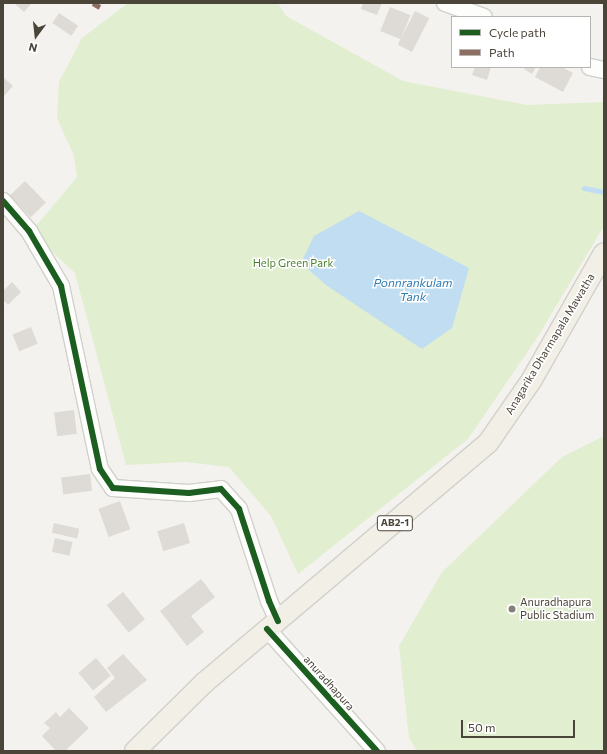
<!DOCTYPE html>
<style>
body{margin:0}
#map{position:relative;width:607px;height:754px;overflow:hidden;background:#f4f2ee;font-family:Commissioner,sans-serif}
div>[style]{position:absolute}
.green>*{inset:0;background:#e1eecf}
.water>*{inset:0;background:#c0ddf1}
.stream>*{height:4.5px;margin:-2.25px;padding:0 2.25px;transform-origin:2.25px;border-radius:2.25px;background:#c0ddf1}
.building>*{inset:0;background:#dedbd6;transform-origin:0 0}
.roads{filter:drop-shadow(1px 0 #d2d0cb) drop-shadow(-1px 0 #d2d0cb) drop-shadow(0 1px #d2d0cb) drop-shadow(0 -1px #d2d0cb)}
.minor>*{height:16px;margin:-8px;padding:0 8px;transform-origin:8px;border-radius:8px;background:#fdfdfc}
.major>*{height:20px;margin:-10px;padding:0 10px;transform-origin:10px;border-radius:10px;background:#f2efe6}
.quiet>*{height:5px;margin-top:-2.5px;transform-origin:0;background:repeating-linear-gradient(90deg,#8d6e63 0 10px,transparent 0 15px)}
.cycleway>*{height:6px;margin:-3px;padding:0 3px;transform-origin:3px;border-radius:3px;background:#1b5e20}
.dots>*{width:11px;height:11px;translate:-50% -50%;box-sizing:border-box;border:2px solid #fff;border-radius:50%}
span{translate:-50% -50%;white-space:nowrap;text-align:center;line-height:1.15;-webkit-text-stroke:3px #fff;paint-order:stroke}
.shield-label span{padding:1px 3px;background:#fff;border:1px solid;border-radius:3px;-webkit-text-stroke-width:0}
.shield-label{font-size:10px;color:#4b4439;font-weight:700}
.park-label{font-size:11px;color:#4a7f2a}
.street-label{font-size:11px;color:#4b4439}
.poi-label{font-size:11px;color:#4b4439}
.left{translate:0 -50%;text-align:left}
.water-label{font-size:12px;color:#2e7ab2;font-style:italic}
.frame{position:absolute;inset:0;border:4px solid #4b4439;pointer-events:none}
.legend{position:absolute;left:451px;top:16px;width:140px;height:52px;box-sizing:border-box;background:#fff;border:1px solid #b7b4b0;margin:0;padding:5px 7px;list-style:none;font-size:12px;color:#4b4439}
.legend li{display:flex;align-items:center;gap:8px;height:20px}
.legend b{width:20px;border:1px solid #b7b4b0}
.north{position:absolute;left:16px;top:16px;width:40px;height:40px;-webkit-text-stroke:3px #fff;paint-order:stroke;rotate:195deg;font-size:11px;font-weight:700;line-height:16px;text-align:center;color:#4b4439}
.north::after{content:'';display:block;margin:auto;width:14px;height:18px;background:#4b4439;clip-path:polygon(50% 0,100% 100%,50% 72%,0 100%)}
.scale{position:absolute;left:461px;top:720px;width:114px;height:18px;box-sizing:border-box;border:2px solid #4b4439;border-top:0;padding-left:5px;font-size:12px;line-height:14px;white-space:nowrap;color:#4b4439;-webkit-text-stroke:3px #fff;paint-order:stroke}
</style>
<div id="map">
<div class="green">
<i style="clip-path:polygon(128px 3px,278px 3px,286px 16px,403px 81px,527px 105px,604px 102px,604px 226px,537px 338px,468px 439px,298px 574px,271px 516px,229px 467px,185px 462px,126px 465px,75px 273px,47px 247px,36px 226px,77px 177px,74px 156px,57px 118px,59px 82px,82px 38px)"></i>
<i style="clip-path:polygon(604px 436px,604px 751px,417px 751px,409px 738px,399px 646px,442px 572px,562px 457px)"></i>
</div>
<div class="water">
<i style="clip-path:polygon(359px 211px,469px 268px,452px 328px,422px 349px,326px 285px,301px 263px,314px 236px)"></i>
</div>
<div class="stream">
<i style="left:584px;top:188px;width:20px;rotate:11deg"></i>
</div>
<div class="building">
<i style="clip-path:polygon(14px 3px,32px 3px,24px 12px)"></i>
<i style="clip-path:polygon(363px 3px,382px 3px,377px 15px,361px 9px)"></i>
<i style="left:390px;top:7px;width:22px;height:26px;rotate:22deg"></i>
<i style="left:415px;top:11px;width:16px;height:38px;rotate:27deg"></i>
<i style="left:59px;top:13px;width:23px;height:12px;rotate:34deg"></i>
<i style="clip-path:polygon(475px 67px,491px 67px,487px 80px,472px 75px)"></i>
<i style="clip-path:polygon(525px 67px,536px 67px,532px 74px,524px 69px)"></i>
<i style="clip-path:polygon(540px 67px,562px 67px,573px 73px,563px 92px,535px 77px)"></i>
<i style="clip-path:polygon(3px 77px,13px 86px,3px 97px)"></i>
<i style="left:25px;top:181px;width:30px;height:21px;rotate:46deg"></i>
<i style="clip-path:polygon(12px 282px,21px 292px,8px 305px,3px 300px,3px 291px)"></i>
<i style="left:31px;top:327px;width:18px;height:20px;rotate:68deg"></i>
<i style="left:74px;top:410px;width:24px;height:20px;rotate:83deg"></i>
<i style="left:90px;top:474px;width:17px;height:29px;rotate:83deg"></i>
<i style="left:120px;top:501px;width:30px;height:23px;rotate:70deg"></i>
<i style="left:54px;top:523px;width:26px;height:10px;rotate:13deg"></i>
<i style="left:184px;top:523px;width:21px;height:28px;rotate:73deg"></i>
<i style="left:55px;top:538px;width:18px;height:14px;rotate:13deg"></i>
<i style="clip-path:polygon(201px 579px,215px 597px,191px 616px,204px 632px,187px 646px,160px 611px)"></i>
<i style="left:123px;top:592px;width:35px;height:21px;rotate:51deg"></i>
<i style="clip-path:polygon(123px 654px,147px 680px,106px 712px,94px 697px,115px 678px,107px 668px)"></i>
<i style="left:96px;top:658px;width:23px;height:23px;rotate:50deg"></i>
<i style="clip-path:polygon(69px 708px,89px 728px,65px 751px,56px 751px,42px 736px,50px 728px,44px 723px,56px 712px,60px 717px)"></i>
</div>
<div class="roads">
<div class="minor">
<i style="left:445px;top:3px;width:41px;rotate:19.7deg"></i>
<i style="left:590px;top:67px;width:14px;rotate:12deg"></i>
<i style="left:3px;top:201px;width:40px;rotate:49deg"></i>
<i style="left:29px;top:231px;width:64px;rotate:59.8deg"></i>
<i style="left:61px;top:286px;width:187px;rotate:78deg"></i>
<i style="left:100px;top:469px;width:23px;rotate:56deg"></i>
<i style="left:113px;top:488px;width:76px;rotate:3.8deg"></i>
<i style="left:189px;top:493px;width:32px;rotate:-7deg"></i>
<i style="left:221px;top:489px;width:27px;rotate:48deg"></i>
<i style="left:239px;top:509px;width:97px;rotate:71.9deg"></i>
<i style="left:269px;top:601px;width:22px;rotate:66deg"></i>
<i style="left:267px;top:629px;width:164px;rotate:48deg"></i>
</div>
<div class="major">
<i style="left:135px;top:751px;width:97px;rotate:-44.6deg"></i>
<i style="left:204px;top:683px;width:372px;rotate:-40.2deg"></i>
<i style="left:488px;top:443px;width:75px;rotate:-55.3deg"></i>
<i style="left:531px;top:381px;width:147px;rotate:-60.3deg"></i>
</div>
</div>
<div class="quiet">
<i style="left:93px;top:3px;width:8px;rotate:30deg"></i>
</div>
<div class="cycleway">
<i style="left:3px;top:201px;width:40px;rotate:49deg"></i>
<i style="left:29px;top:231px;width:64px;rotate:59.8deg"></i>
<i style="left:61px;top:286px;width:187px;rotate:78deg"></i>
<i style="left:100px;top:469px;width:23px;rotate:56deg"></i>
<i style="left:113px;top:488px;width:76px;rotate:3.8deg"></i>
<i style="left:189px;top:493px;width:32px;rotate:-7deg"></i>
<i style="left:221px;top:489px;width:27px;rotate:48deg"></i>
<i style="left:239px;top:509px;width:97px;rotate:71.9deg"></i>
<i style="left:269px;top:601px;width:22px;rotate:66deg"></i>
<i style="left:267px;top:629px;width:164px;rotate:48deg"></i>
</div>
<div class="dots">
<i style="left:512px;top:609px;background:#868178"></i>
</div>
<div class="shield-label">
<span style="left:395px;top:523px">AB2-1</span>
</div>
<div class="park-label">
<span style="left:293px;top:263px">Help Green Park</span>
</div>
<div class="street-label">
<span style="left:550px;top:344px;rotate:-59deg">Anagarika Dharmapala Mawatha</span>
<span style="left:329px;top:683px;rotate:48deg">anuradhapura</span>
</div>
<div class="poi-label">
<span class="left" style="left:520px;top:609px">Anuradhapura<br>Public Stadium</span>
</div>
<div class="water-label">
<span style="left:413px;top:290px">Ponnrankulam<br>Tank</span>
</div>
<div class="frame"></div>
<ul class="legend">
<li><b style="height:5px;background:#1b5e20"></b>Cycle path</li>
<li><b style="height:5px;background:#8d6e63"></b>Path</li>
</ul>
<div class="north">N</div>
<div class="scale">50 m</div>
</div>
